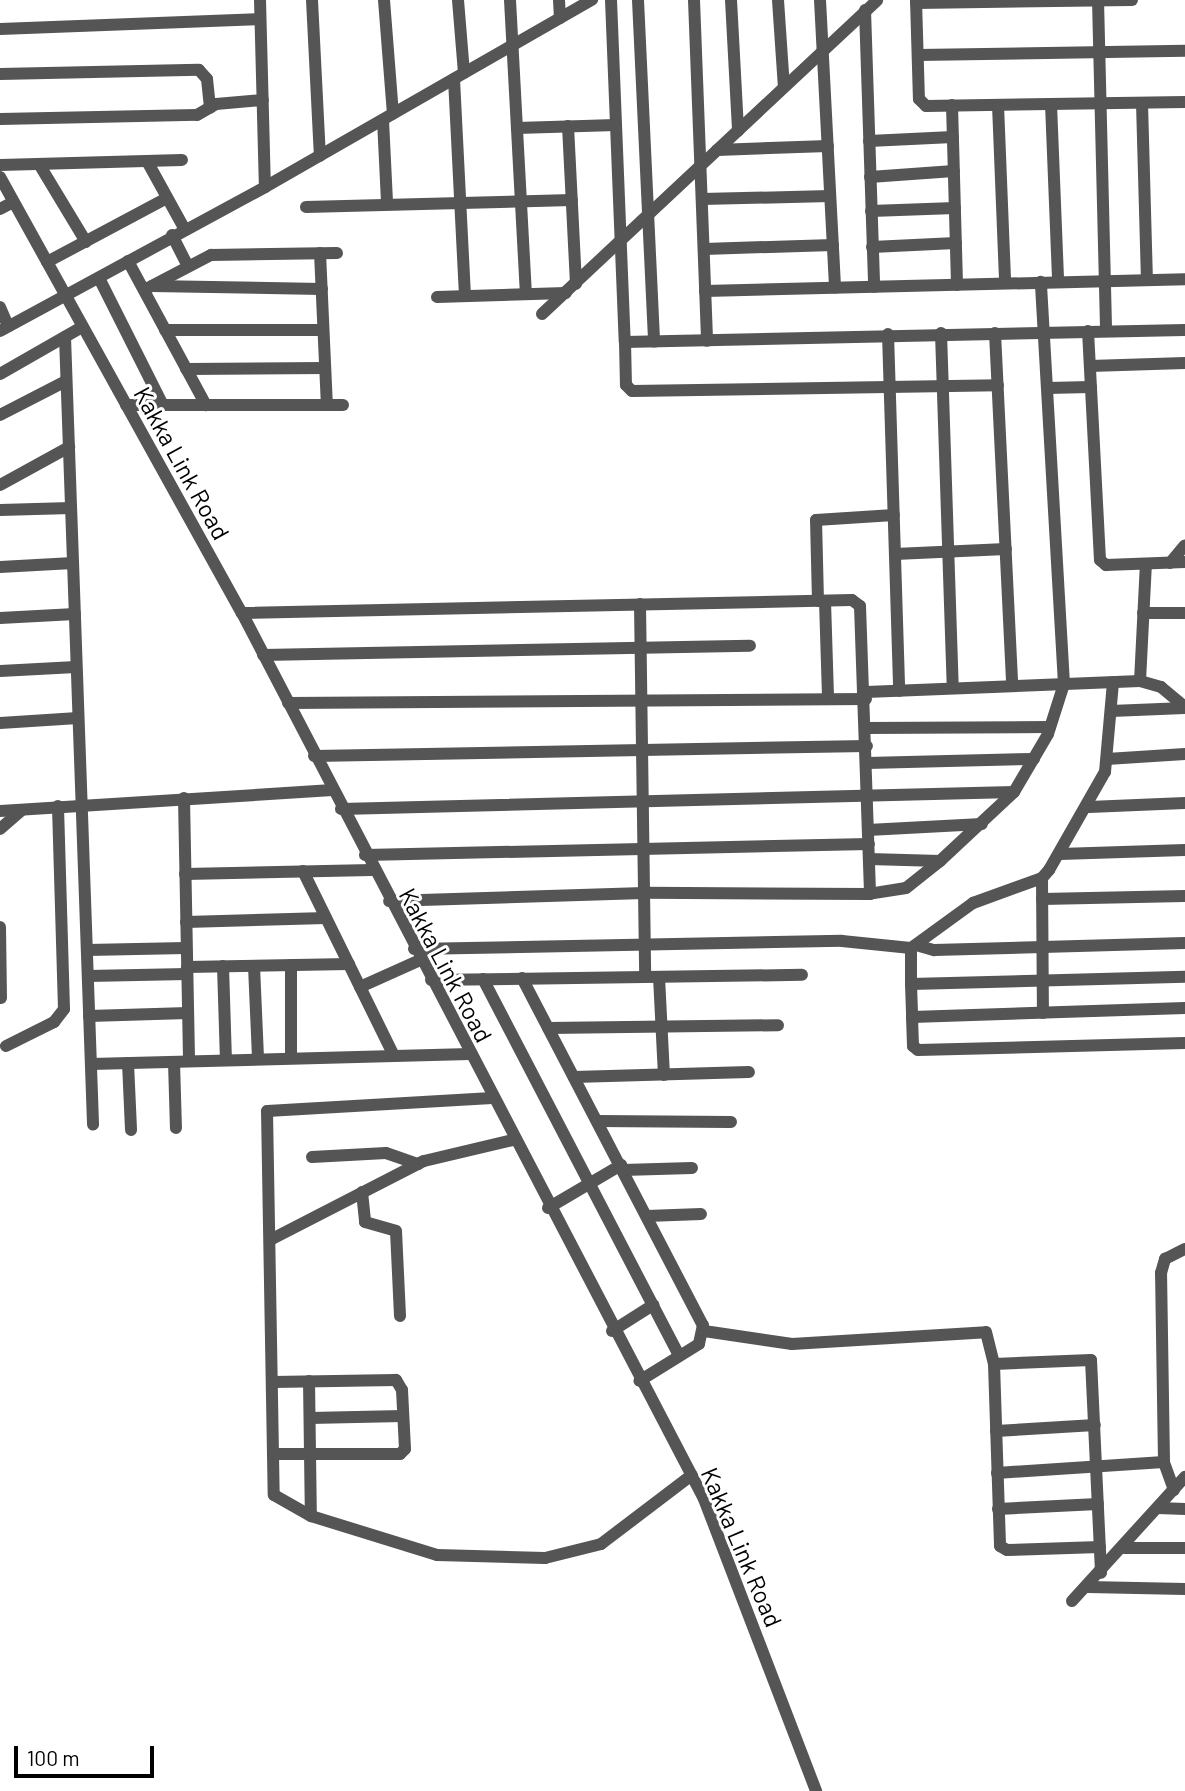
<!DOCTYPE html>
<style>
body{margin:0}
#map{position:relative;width:1185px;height:1791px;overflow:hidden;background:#fff;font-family:Barlow,sans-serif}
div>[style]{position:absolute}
.minor>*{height:12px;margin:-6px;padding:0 6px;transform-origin:6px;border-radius:6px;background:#555}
span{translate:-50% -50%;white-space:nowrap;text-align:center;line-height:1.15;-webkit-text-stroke:6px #fff;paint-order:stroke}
.street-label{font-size:24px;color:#000}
.scale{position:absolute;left:14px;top:1746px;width:140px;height:32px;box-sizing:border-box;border:4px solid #000;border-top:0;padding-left:9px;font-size:21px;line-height:24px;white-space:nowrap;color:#000;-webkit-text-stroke:5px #fff;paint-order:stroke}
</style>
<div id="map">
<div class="minor">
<i style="left:260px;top:0;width:187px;rotate:88.5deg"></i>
<i style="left:312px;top:0;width:156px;rotate:87.1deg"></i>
<i style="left:384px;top:0;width:114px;rotate:85.5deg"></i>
<i style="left:458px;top:0;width:73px;rotate:85.3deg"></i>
<i style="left:510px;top:0;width:294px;rotate:86.9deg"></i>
<i style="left:559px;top:0;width:18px;rotate:87deg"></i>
<i style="left:611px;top:0;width:342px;rotate:87.7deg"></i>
<i style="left:625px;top:342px;width:560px;rotate:-1.23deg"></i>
<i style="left:638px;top:0;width:342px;rotate:87.3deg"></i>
<i style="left:694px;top:0;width:341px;rotate:87.8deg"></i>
<i style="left:731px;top:0;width:131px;rotate:86.9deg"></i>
<i style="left:778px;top:0;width:87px;rotate:86.1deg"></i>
<i style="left:820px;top:0;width:288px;rotate:87deg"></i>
<i style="left:916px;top:0;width:99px;rotate:88.3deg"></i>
<i style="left:919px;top:99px;width:10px;rotate:45deg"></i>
<i style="left:926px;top:106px;width:259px;rotate:-0.9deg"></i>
<i style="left:1098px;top:0;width:331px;rotate:88.6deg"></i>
<i style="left:916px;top:3px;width:216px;rotate:-0.8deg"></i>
<i style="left:865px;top:10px;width:277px;rotate:88.1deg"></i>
<i style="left:0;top:29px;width:260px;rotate:-2.2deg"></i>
<i style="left:918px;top:55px;width:267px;rotate:-0.9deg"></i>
<i style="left:0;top:74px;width:199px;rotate:-1.2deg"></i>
<i style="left:199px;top:70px;width:12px;rotate:48deg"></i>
<i style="left:207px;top:79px;width:29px;rotate:84deg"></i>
<i style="left:454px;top:79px;width:217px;rotate:87.1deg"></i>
<i style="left:1142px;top:103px;width:177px;rotate:88.4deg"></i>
<i style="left:1051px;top:104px;width:178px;rotate:87.7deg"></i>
<i style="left:952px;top:105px;width:180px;rotate:88.4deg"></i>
<i style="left:998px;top:105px;width:178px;rotate:87.7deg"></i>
<i style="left:0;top:119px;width:197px;rotate:-1.2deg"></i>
<i style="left:197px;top:115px;width:22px;rotate:-30deg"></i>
<i style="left:216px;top:104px;width:47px;rotate:-4.9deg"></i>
<i style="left:383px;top:120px;width:83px;rotate:87.2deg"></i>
<i style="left:568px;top:126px;width:158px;rotate:87.1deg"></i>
<i style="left:517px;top:128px;width:99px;rotate:-1.7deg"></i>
<i style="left:869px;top:141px;width:84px;rotate:-2.7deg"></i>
<i style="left:717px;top:150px;width:111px;rotate:-2.1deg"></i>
<i style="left:147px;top:161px;width:77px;rotate:61.1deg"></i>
<i style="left:39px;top:164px;width:91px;rotate:58.9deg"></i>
<i style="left:0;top:165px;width:182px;rotate:-1.6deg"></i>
<i style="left:0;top:177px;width:499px;rotate:61deg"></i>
<i style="left:242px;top:613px;width:999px;rotate:62.46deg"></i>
<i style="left:704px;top:1499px;width:313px;rotate:69deg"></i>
<i style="left:870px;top:177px;width:84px;rotate:-4.1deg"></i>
<i style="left:702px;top:199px;width:128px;rotate:-1.3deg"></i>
<i style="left:306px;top:207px;width:266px;rotate:-1.5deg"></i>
<i style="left:0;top:209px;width:15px;rotate:-28deg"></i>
<i style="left:871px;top:211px;width:84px;rotate:-2deg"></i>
<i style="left:172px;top:235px;width:35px;rotate:63deg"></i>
<i style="left:872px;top:247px;width:84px;rotate:-2.7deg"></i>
<i style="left:704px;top:249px;width:129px;rotate:-1.8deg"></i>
<i style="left:320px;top:253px;width:152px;rotate:87.4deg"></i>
<i style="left:128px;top:261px;width:164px;rotate:61.6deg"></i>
<i style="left:47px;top:262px;width:136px;rotate:-28.1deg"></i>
<i style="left:99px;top:278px;width:142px;rotate:63.3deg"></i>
<i style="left:152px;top:286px;width:170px;rotate:1deg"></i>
<i style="left:144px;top:290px;width:76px;rotate:-27.6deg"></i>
<i style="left:211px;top:255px;width:126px;rotate:-0.9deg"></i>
<i style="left:705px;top:291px;width:480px;rotate:-1.4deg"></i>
<i style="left:437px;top:297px;width:129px;rotate:-1.8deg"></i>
<i style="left:0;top:307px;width:21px;rotate:67deg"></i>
<i style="left:542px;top:314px;width:459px;rotate:-43.1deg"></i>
<i style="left:165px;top:330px;width:158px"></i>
<i style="left:0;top:331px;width:302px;rotate:-28.5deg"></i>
<i style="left:265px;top:187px;width:377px;rotate:-29.8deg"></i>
<i style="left:1088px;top:331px;width:229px;rotate:87deg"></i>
<i style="left:1100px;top:560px;width:8px;rotate:40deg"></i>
<i style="left:1106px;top:565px;width:79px;rotate:-2.2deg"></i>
<i style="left:941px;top:333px;width:355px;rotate:88.1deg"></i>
<i style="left:995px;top:333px;width:353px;rotate:87.2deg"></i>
<i style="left:888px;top:334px;width:357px;rotate:88.2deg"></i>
<i style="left:65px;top:337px;width:788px;rotate:87.96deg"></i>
<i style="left:625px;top:342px;width:43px;rotate:88.7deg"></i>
<i style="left:626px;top:385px;width:8px;rotate:45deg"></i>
<i style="left:632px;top:391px;width:366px;rotate:-0.9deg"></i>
<i style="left:1090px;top:366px;width:95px;rotate:-1.8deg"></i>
<i style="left:186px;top:369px;width:139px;rotate:-0.4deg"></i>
<i style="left:0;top:374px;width:95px;rotate:-29.8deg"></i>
<i style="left:1047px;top:388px;width:44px;rotate:-1.3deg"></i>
<i style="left:126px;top:405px;width:217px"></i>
<i style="left:0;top:415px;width:74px;rotate:-27.3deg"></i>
<i style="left:0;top:485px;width:79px;rotate:-28.8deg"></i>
<i style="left:0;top:510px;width:71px;rotate:-1.6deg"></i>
<i style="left:895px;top:554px;width:111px;rotate:-2.6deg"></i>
<i style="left:1170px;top:563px;width:23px;rotate:-50deg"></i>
<i style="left:0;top:567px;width:73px;rotate:-3.1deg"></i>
<i style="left:818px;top:601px;width:81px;rotate:-91.4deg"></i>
<i style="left:816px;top:520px;width:78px;rotate:-3.7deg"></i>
<i style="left:825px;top:601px;width:98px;rotate:88.2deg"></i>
<i style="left:640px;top:604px;width:373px;rotate:89.2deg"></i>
<i style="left:242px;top:613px;width:610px;rotate:-1.22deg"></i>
<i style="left:852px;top:600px;width:10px;rotate:37deg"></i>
<i style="left:860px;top:606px;width:288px;rotate:88deg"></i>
<i style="left:870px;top:894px;width:226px;rotate:-179.7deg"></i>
<i style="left:644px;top:893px;width:255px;rotate:178.2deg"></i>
<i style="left:1143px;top:613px;width:42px"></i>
<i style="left:0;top:618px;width:75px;rotate:-3.1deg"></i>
<i style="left:263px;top:655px;width:487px;rotate:-1.1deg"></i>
<i style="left:0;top:671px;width:76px;rotate:-3deg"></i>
<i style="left:1140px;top:681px;width:117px;rotate:-87.1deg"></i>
<i style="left:866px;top:692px;width:274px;rotate:-2.3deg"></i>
<i style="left:1140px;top:681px;width:22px;rotate:16deg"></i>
<i style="left:1161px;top:687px;width:31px;rotate:40deg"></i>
<i style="left:288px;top:703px;width:578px;rotate:-0.4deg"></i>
<i style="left:1111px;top:711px;width:74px;rotate:-2.3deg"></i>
<i style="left:0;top:723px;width:78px;rotate:-3.7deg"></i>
<i style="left:866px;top:728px;width:184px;rotate:-0.3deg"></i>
<i style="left:314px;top:756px;width:553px;rotate:-1.04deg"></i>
<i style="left:1107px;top:759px;width:78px;rotate:-3.7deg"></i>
<i style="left:867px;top:763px;width:167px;rotate:-1.4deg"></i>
<i style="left:184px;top:798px;width:263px;rotate:88.9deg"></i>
<i style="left:1089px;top:807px;width:96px;rotate:-2.4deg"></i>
<i style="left:341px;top:809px;width:673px;rotate:-1.45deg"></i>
<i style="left:0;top:811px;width:333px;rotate:-3.6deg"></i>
<i style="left:0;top:829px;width:29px;rotate:-41deg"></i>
<i style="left:868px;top:830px;width:114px;rotate:-3deg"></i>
<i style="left:1060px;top:854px;width:125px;rotate:-1.8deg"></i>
<i style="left:365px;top:855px;width:504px;rotate:-1.25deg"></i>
<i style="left:869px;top:859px;width:71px;rotate:1.6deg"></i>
<i style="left:940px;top:861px;width:43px;rotate:141.5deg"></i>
<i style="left:906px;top:888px;width:36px;rotate:171deg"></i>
<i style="left:940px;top:861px;width:101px;rotate:-43deg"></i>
<i style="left:1014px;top:792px;width:67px;rotate:-59.6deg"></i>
<i style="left:1048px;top:734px;width:52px;rotate:-72.3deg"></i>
<i style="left:1064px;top:684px;width:403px;rotate:-93.3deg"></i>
<i style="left:303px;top:871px;width:206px;rotate:63.8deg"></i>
<i style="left:185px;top:874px;width:187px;rotate:-1.2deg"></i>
<i style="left:1042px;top:878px;width:135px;rotate:89.6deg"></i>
<i style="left:1042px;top:899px;width:143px;rotate:-1.2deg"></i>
<i style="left:186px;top:922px;width:140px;rotate:-1.6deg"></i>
<i style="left:0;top:927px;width:71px;rotate:89.2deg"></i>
<i style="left:916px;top:945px;width:19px;rotate:16deg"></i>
<i style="left:934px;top:950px;width:251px;rotate:-1.6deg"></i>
<i style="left:911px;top:948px;width:36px;rotate:90deg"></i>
<i style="left:911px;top:984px;width:274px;rotate:-1.5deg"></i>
<i style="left:414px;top:949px;width:428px;rotate:-1.1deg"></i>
<i style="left:842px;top:941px;width:69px;rotate:5.8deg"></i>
<i style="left:911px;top:948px;width:77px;rotate:-36deg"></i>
<i style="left:973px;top:903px;width:73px;rotate:-19.9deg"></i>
<i style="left:1042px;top:878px;width:11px;rotate:-49deg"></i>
<i style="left:1049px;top:870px;width:113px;rotate:-60.3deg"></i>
<i style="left:1105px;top:772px;width:90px;rotate:-84.9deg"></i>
<i style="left:87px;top:950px;width:99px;rotate:-1.2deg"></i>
<i style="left:223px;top:966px;width:94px;rotate:88.2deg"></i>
<i style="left:254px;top:966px;width:93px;rotate:87.5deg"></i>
<i style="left:187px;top:967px;width:162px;rotate:-1.1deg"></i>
<i style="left:88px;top:976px;width:99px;rotate:-1.2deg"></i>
<i style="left:659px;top:977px;width:98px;rotate:87.1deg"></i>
<i style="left:522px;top:978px;width:391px;rotate:62.5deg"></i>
<i style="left:703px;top:1325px;width:19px;rotate:102deg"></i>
<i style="left:699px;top:1344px;width:70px;rotate:148.3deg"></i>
<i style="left:483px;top:979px;width:424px;rotate:62.5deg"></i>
<i style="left:431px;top:980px;width:371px;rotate:-0.8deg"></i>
<i style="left:911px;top:984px;width:33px;rotate:88deg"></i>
<i style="left:912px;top:1017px;width:273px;rotate:-1.9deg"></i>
<i style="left:360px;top:987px;width:66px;rotate:-24.2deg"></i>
<i style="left:89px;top:1016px;width:99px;rotate:-1.7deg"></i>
<i style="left:912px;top:1017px;width:29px;rotate:88deg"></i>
<i style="left:913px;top:1046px;width:6px;rotate:39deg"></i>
<i style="left:918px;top:1050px;width:267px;rotate:-1.5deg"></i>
<i style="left:548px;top:1028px;width:230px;rotate:-0.7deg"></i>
<i style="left:6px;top:1046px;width:54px;rotate:-26.6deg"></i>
<i style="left:54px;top:1022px;width:16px;rotate:-52deg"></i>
<i style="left:64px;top:1009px;width:203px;rotate:-91.7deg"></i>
<i style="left:291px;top:1058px;width:93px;rotate:-90deg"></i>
<i style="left:174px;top:1062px;width:66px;rotate:88.3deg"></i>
<i style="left:128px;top:1063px;width:67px;rotate:87.4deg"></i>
<i style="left:91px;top:1064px;width:379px;rotate:-1.5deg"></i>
<i style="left:574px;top:1077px;width:175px;rotate:-1.6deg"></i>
<i style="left:492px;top:1098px;width:225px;rotate:176.7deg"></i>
<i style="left:267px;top:1111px;width:384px;rotate:89deg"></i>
<i style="left:274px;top:1495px;width:43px;rotate:29.6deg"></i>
<i style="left:311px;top:1516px;width:132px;rotate:17.2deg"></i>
<i style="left:437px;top:1555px;width:108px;rotate:1.6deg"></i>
<i style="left:545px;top:1558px;width:58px;rotate:-14deg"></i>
<i style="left:601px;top:1544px;width:114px;rotate:-37.2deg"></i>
<i style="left:597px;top:1121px;width:134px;rotate:0.4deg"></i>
<i style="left:312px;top:1157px;width:74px;rotate:-3.1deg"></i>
<i style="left:386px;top:1153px;width:34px;rotate:19deg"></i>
<i style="left:623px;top:1170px;width:69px;rotate:-1.7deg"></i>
<i style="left:362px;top:1192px;width:30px;rotate:84deg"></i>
<i style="left:365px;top:1222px;width:32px;rotate:16deg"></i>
<i style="left:396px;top:1231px;width:85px;rotate:87.3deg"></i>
<i style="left:548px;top:1208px;width:85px;rotate:-30.5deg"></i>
<i style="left:647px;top:1216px;width:54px;rotate:-2.1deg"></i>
<i style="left:270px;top:1240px;width:173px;rotate:-27.2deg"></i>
<i style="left:424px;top:1161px;width:91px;rotate:-13.3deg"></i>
<i style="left:612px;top:1331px;width:49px;rotate:-32.4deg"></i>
<i style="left:704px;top:1331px;width:89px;rotate:8.4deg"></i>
<i style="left:792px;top:1344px;width:194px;rotate:-3.5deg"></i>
<i style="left:986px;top:1332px;width:33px;rotate:76deg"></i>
<i style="left:994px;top:1364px;width:182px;rotate:88.1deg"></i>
<i style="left:1000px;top:1546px;width:8px;rotate:30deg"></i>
<i style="left:1007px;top:1550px;width:93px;rotate:-1.8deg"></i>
<i style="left:994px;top:1364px;width:97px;rotate:-2.4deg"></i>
<i style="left:1091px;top:1360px;width:213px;rotate:87.3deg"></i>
<i style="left:309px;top:1381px;width:135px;rotate:89.2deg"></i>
<i style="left:310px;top:1418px;width:93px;rotate:-1.2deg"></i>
<i style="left:996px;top:1431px;width:99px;rotate:-3.5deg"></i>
<i style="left:273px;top:1454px;width:127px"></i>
<i style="left:400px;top:1454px;width:7px;rotate:-45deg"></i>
<i style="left:405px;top:1449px;width:59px;rotate:-92.9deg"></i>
<i style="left:402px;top:1390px;width:12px;rotate:-121deg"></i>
<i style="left:396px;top:1380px;width:123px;rotate:179.1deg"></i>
<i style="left:997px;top:1473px;width:167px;rotate:-3.8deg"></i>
<i style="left:1174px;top:1490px;width:30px;rotate:-110deg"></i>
<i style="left:1164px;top:1462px;width:189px;rotate:-90.9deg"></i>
<i style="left:1161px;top:1273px;width:15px;rotate:-74deg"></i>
<i style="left:1165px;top:1259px;width:22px;rotate:-27deg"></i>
<i style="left:1158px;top:1508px;width:27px;rotate:2deg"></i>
<i style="left:998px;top:1509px;width:100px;rotate:-2.9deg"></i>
<i style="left:1124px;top:1548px;width:61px"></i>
<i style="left:1088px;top:1587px;width:97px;rotate:1.2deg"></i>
<i style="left:1072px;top:1601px;width:168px;rotate:-47.7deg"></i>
</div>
<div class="street-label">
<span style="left:182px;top:463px;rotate:61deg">Kakka Link Road</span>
<span style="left:446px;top:965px;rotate:62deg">Kakka Link Road</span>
<span style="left:742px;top:1547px;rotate:67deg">Kakka Link Road</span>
</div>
<div class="scale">100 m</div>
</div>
